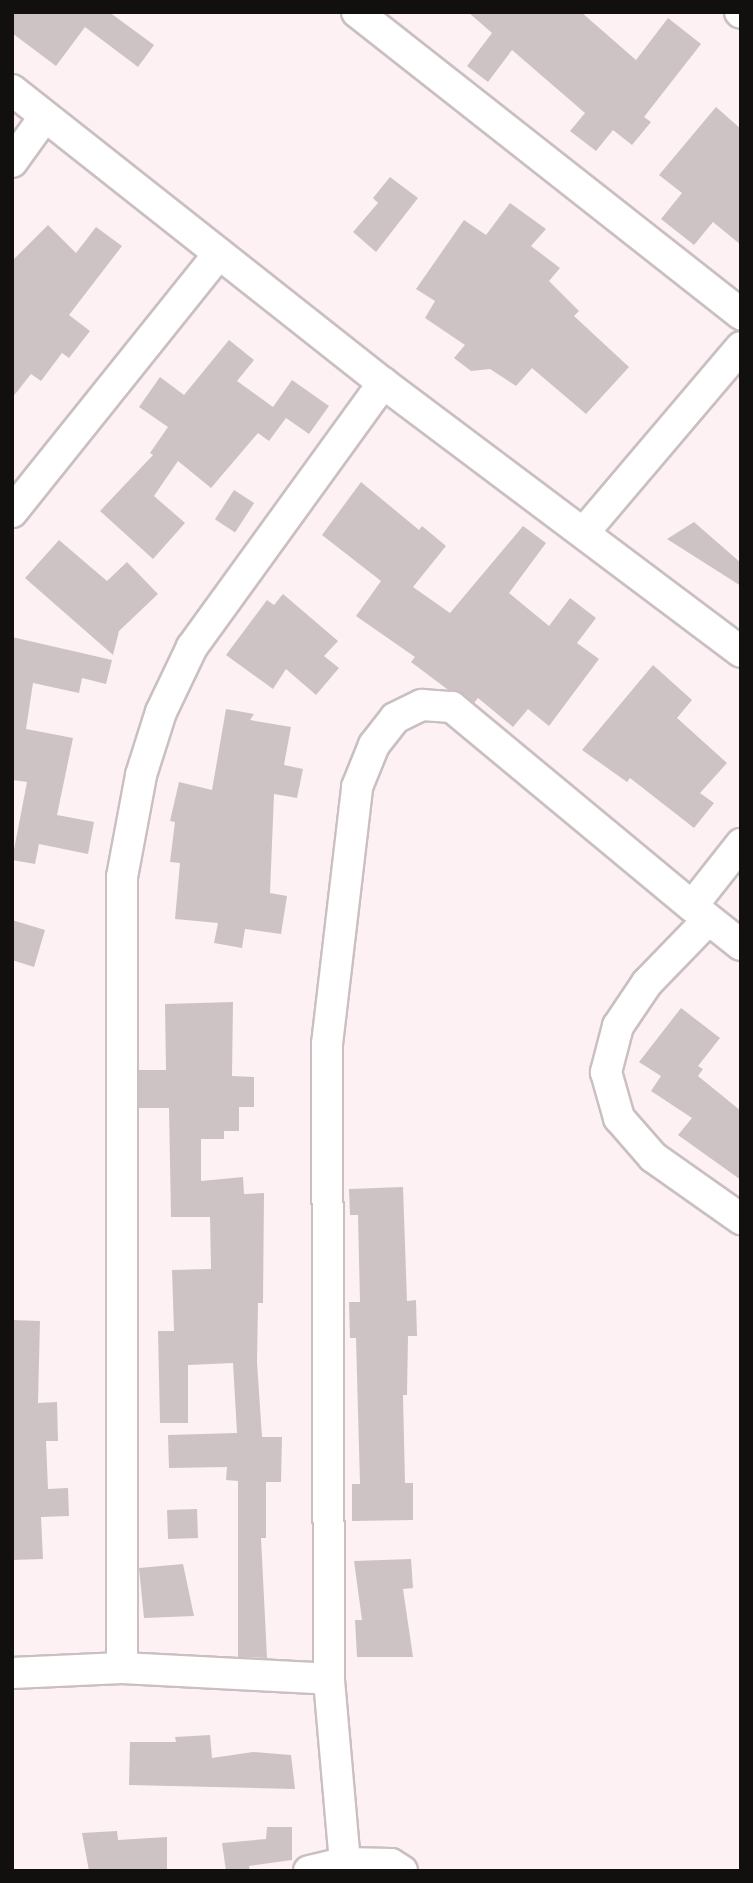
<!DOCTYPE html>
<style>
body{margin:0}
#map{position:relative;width:753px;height:1883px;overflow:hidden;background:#fdf1f3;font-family:"Fira Sans",sans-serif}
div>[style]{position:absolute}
.building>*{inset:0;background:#cec3c4;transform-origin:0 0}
.roads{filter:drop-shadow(2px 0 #cabfc1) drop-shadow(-2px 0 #cabfc1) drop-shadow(0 2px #cabfc1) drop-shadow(0 -2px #cabfc1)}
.minor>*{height:30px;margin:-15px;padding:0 15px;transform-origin:15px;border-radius:15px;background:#fff}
span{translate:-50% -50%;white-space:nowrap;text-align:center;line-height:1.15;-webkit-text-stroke:5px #fff;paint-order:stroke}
.frame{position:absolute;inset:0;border:14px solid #120f0f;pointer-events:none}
</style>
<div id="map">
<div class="building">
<i style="clip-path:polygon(12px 12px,109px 12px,154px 45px,138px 67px,85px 27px,56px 66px,12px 33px)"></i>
<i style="clip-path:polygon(468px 12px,581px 12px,636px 60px,668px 18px,701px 44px,644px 117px,651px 122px,632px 145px,613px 130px,596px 151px,570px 131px,585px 113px,512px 50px,488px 82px,467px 66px,492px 33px)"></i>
<i style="clip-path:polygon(716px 107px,741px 129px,741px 245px,713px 222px,694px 245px,661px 219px,682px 193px,659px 175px)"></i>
<i style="clip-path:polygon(390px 177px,418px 198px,376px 252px,353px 232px,378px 203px,373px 198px)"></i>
<i style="clip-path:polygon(510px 203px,546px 229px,531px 246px,560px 268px,549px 281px,579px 311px,574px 316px,629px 367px,586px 414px,532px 368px,516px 386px,490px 369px,471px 371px,454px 358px,465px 345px,425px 318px,435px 301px,416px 289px,464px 220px,486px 235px)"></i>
<i style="clip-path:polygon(48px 225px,76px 253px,96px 227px,122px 246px,69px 315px,90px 331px,69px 358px,62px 353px,41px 381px,31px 374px,12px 398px,12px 261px)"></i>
<i style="clip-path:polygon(229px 340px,254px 360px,237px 381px,273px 407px,292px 380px,329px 406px,309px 434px,286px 418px,269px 441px,258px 433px,211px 488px,178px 461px,154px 496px,185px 523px,153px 559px,100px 511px,153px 455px,150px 453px,168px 427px,139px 407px,160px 377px,184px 395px)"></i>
<i style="clip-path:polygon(361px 482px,419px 530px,422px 526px,446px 546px,413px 587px,450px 613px,523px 526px,546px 543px,509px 593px,549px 626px,570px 598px,596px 618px,577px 643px,599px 659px,549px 726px,528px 709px,513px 727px,478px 698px,474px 703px,447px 689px,411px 662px,415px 657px,356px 616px,381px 581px,322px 535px)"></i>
<i style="left:234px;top:490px;width:24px;height:35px;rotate:33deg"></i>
<i style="clip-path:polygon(694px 522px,741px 563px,741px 586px,667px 539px)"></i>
<i style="clip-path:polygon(59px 540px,107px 581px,127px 562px,158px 594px,119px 631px,113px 655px,25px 578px)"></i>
<i style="clip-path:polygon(283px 594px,338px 641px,324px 656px,339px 668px,316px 695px,286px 669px,273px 689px,226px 655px,267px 600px,274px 605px)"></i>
<i style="clip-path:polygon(12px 637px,112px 660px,106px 684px,82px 678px,79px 693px,33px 683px,26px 729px,73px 738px,57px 815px,94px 822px,88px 854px,39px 844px,35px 864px,12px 860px,27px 782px,12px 780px)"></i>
<i style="clip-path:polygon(653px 665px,692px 700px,677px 718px,727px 763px,700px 793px,714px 803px,694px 828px,630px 778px,627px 782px,582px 750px)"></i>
<i style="clip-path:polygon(226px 709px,254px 714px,250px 720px,291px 727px,284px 765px,303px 769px,297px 798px,274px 794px,270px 893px,287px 896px,281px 934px,245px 929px,242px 948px,214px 943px,218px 923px,175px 919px,180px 863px,170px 862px,175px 822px,170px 821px,179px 782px,212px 790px)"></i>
<i style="clip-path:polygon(12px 920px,45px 930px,34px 967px,12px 960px)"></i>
<i style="clip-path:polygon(233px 1002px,232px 1076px,254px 1077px,254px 1107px,239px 1107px,239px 1131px,224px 1131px,224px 1139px,201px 1139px,201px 1181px,243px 1177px,244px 1194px,264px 1193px,263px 1303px,258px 1303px,257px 1362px,262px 1437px,282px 1437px,281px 1482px,266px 1482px,266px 1538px,261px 1538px,267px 1658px,238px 1657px,238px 1481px,226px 1480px,227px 1467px,169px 1468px,168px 1435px,237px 1433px,233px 1363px,188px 1365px,188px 1423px,160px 1423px,158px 1331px,174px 1331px,172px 1270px,211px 1269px,210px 1217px,171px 1217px,169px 1108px,139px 1108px,139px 1070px,166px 1070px,165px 1004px)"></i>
<i style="clip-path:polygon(681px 1008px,720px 1038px,698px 1066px,703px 1069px,698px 1076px,741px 1111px,741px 1180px,678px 1135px,692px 1118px,651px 1091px,661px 1076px,639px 1062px)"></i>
<i style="clip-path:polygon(403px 1187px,407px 1301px,416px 1300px,417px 1336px,408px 1336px,407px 1395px,403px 1395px,405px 1483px,413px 1483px,413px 1520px,352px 1521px,352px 1484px,360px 1484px,356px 1338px,350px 1338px,349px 1302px,360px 1302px,358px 1215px,350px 1215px,349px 1189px)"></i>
<i style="clip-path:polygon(12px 1320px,40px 1321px,38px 1403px,57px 1402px,58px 1441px,46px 1441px,48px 1489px,68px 1488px,69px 1516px,41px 1517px,43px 1559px,12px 1560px)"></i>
<i style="left:197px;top:1509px;width:29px;height:30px;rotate:88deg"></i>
<i style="clip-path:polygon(411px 1559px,413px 1588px,403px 1589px,413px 1657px,357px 1657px,355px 1620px,362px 1620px,354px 1561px)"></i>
<i style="clip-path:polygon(183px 1564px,194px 1616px,144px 1618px,139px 1568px)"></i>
<i style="clip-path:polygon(210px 1735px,212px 1758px,253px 1752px,291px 1755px,295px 1789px,129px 1785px,130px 1742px,176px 1742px,175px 1737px)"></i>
<i style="clip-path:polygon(267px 1827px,292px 1827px,292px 1860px,249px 1866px,250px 1871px,226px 1871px,222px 1843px,266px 1839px)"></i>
<i style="clip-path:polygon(117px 1831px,118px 1840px,167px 1837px,167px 1871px,89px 1871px,82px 1833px)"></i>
</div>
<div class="roads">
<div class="minor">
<i style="left:357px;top:12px;width:489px;rotate:38.2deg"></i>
<i style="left:740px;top:12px;width:1px;rotate:45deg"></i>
<i style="left:12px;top:90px;width:473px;rotate:38.3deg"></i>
<i style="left:383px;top:383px;width:448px;rotate:36.9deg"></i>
<i style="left:12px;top:162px;width:53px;rotate:-54.2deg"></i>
<i style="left:12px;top:512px;width:331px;rotate:-51.3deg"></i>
<i style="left:585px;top:531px;width:241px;rotate:-49.7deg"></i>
<i style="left:741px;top:844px;width:79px;rotate:128.3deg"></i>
<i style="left:692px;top:906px;width:63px;rotate:38.5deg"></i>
<i style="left:708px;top:920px;width:88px;rotate:134.1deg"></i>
<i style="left:647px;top:983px;width:52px;rotate:124deg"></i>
<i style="left:618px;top:1026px;width:48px;rotate:104.6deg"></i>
<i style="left:606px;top:1072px;width:48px;rotate:74.2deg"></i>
<i style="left:619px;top:1118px;width:52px;rotate:48.9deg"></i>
<i style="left:653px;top:1157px;width:108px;rotate:35.2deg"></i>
<i style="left:122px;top:1668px;width:791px;rotate:-90deg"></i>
<i style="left:122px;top:877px;width:104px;rotate:-79.4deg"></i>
<i style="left:141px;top:775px;width:66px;rotate:-72.4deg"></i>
<i style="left:161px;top:712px;width:72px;rotate:-64.5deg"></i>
<i style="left:192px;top:647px;width:326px;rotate:-54.1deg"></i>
<i style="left:12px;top:1673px;width:110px;rotate:-2.6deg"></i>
<i style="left:122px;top:1668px;width:207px;rotate:3deg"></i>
<i style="left:345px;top:1863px;width:185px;rotate:-95deg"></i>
<i style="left:329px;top:1679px;width:635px;rotate:-90.18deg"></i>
<i style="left:327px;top:1044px;width:259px;rotate:-83.3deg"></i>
<i style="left:357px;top:787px;width:45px;rotate:-68deg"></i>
<i style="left:374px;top:745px;width:34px;rotate:-52deg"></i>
<i style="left:395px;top:718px;width:30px;rotate:-26deg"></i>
<i style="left:422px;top:705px;width:30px;rotate:4deg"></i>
<i style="left:452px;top:707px;width:312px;rotate:39.7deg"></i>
<i style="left:309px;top:1871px;width:37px;rotate:-13deg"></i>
<i style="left:345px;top:1863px;width:46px;rotate:1.2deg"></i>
<i style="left:391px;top:1864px;width:13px;rotate:32deg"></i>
</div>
</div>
<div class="frame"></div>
</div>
